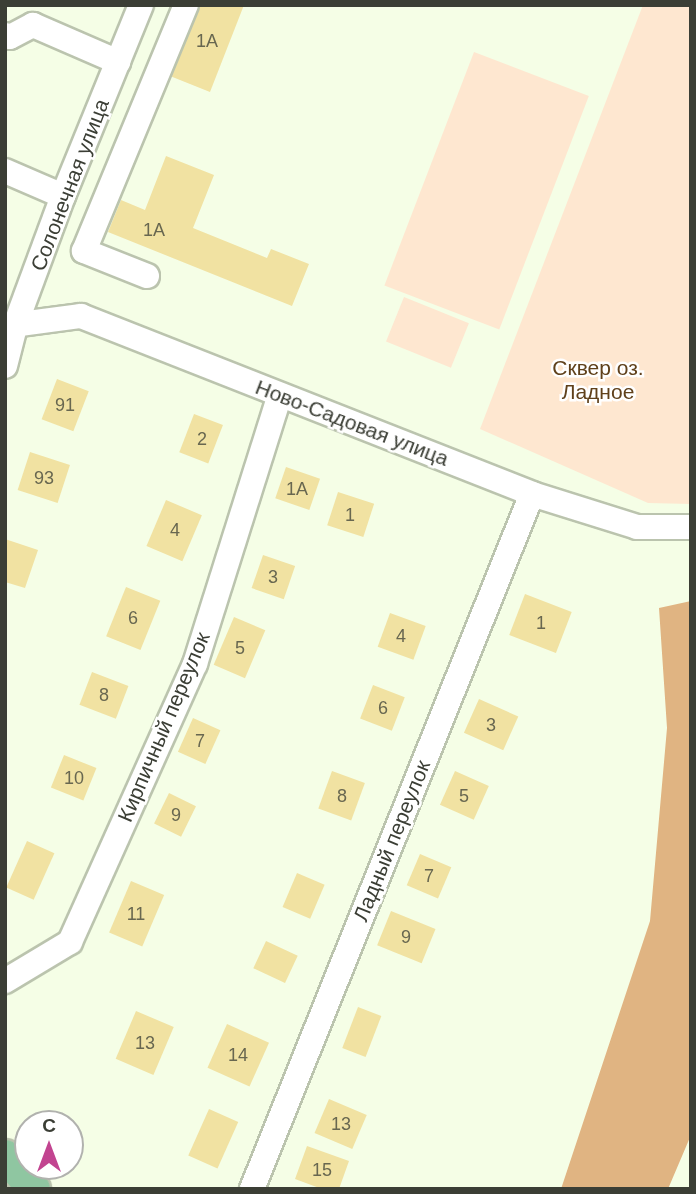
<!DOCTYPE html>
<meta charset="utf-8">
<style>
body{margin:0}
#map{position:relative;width:696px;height:1194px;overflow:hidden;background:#f5fee6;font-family:Helvetica,sans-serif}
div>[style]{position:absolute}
.green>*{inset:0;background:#fee7d0;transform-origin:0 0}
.forest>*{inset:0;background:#e0b482}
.building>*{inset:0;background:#f1e2a2;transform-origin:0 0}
.roads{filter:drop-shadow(2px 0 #bbc4ae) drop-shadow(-2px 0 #bbc4ae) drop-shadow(0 2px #bbc4ae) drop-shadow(0 -2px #bbc4ae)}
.minor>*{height:24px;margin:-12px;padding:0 12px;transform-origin:12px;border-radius:12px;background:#fff}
.major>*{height:32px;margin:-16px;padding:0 16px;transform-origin:16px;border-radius:16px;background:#8fc6a1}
span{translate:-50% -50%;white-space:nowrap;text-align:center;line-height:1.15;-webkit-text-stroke:5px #fff;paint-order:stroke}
.number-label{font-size:18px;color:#686750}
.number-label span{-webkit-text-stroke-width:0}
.street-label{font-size:21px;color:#3b3e35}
.park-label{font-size:21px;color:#60411b}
.frame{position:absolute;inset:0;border:7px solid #3b3e35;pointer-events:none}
.north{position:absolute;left:14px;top:1110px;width:70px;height:70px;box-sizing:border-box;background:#fff;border:2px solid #b1b2ae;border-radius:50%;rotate:0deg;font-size:19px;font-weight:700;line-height:28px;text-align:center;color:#3b3e35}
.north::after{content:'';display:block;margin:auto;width:24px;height:32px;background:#c24490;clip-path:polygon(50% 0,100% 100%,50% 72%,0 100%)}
</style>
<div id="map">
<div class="green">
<i style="clip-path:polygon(643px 5px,691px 5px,691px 504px,648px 503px,480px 429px)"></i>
<i style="left:474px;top:52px;width:123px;height:250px;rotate:21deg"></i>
<i style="left:404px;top:297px;width:70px;height:48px;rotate:22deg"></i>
</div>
<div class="forest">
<i style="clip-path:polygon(691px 601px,691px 1135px,668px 1189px,561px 1189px,650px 921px,667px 728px,659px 608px)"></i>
</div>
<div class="building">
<i style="clip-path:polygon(198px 5px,244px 5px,210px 92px,170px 76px)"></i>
<i style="clip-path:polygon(166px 156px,214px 175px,193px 228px,267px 258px,271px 249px,309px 264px,292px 306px,108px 232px,121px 200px,145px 210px)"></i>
<i style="left:57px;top:379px;width:34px;height:43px;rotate:21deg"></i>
<i style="left:194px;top:414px;width:31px;height:41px;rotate:21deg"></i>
<i style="left:30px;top:452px;width:42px;height:40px;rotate:18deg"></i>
<i style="left:286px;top:467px;width:36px;height:33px;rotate:19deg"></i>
<i style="left:338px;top:492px;width:38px;height:35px;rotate:18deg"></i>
<i style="left:166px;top:500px;width:39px;height:50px;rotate:23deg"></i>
<i style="clip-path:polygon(5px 539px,38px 550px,25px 588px,5px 582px)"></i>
<i style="left:263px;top:555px;width:34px;height:35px;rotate:19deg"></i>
<i style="left:126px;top:587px;width:37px;height:53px;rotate:22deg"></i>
<i style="left:525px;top:594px;width:50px;height:44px;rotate:21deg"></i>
<i style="left:390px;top:613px;width:38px;height:36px;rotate:20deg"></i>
<i style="left:234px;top:617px;width:34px;height:52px;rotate:23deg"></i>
<i style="left:92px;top:672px;width:39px;height:35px;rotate:21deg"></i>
<i style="left:373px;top:685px;width:34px;height:36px;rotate:21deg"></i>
<i style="left:479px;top:699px;width:43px;height:37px;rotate:24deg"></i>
<i style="left:193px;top:718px;width:30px;height:37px;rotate:24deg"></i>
<i style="left:64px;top:755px;width:35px;height:35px;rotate:22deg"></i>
<i style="left:332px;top:771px;width:35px;height:40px;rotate:20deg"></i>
<i style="left:455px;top:771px;width:37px;height:37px;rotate:24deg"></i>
<i style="left:169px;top:793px;width:30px;height:34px;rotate:26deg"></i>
<i style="left:27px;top:841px;width:30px;height:51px;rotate:24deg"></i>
<i style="left:420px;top:854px;width:34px;height:34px;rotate:23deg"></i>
<i style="left:297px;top:873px;width:30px;height:37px;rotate:23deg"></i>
<i style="left:131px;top:881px;width:36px;height:56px;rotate:23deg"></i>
<i style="left:391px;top:911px;width:48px;height:37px;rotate:22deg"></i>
<i style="left:266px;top:941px;width:35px;height:30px;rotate:25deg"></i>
<i style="left:358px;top:1007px;width:25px;height:44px;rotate:21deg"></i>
<i style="left:136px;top:1011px;width:41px;height:52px;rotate:23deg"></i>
<i style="left:227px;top:1024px;width:46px;height:48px;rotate:24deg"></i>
<i style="left:329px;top:1099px;width:41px;height:37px;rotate:23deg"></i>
<i style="left:209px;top:1109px;width:32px;height:51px;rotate:24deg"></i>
<i style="clip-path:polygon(307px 1146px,349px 1161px,339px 1189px,322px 1189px,295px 1179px)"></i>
</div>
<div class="roads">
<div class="minor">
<i style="left:5px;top:35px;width:5px;rotate:22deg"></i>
<i style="left:10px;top:37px;width:26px;rotate:-28deg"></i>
<i style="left:33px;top:25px;width:93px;rotate:23.5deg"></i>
<i style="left:5px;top:171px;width:63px;rotate:23.3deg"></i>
<i style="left:147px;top:276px;width:68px;rotate:-158.4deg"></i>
<i style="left:84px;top:251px;width:266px;rotate:-67.5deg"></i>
<i style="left:5px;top:326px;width:77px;rotate:-7.5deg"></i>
<i style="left:81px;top:316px;width:485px;rotate:21.5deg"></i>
<i style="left:532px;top:494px;width:110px;rotate:17.4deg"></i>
<i style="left:637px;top:527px;width:54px"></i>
<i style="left:5px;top:366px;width:44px;rotate:-75.7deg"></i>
<i style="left:16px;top:323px;width:135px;rotate:-69.7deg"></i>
<i style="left:63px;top:196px;width:206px;rotate:-67.8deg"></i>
<i style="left:5px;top:981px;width:76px;rotate:-31deg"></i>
<i style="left:70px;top:942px;width:305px;rotate:-65.8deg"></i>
<i style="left:195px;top:664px;width:282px;rotate:-72.5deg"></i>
<i style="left:252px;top:1189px;width:749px;rotate:-68.06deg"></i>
</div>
<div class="major">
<i style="left:5px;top:1156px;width:44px;rotate:48.7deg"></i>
</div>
</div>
<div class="number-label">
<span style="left:207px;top:41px">1А</span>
<span style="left:154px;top:230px">1А</span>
<span style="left:65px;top:405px">91</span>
<span style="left:202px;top:439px">2</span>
<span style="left:44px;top:478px">93</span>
<span style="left:297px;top:489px">1А</span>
<span style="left:350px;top:515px">1</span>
<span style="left:175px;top:530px">4</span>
<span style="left:273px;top:577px">3</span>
<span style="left:133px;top:618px">6</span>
<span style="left:541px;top:623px">1</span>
<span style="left:401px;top:636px">4</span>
<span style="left:240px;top:648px">5</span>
<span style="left:104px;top:695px">8</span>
<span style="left:383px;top:708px">6</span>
<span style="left:491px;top:725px">3</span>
<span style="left:200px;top:741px">7</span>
<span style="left:74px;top:778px">10</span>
<span style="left:342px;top:796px">8</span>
<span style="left:464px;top:796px">5</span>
<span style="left:176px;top:815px">9</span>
<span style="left:429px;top:876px">7</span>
<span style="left:136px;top:914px">11</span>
<span style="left:406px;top:937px">9</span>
<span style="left:145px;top:1043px">13</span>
<span style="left:238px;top:1055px">14</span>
<span style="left:341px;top:1124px">13</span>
<span style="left:322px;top:1170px">15</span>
</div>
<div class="street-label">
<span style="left:70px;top:185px;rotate:-69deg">Солонечная улица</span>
<span style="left:352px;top:423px;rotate:21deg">Ново-Садовая улица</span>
<span style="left:164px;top:727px;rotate:-67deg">Кирпичный переулок</span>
<span style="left:392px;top:841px;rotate:-68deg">Ладный переулок</span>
</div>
<div class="park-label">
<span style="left:598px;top:380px">Сквер оз.<br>Ладное</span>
</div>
<div class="frame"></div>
<div class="north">С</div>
</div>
